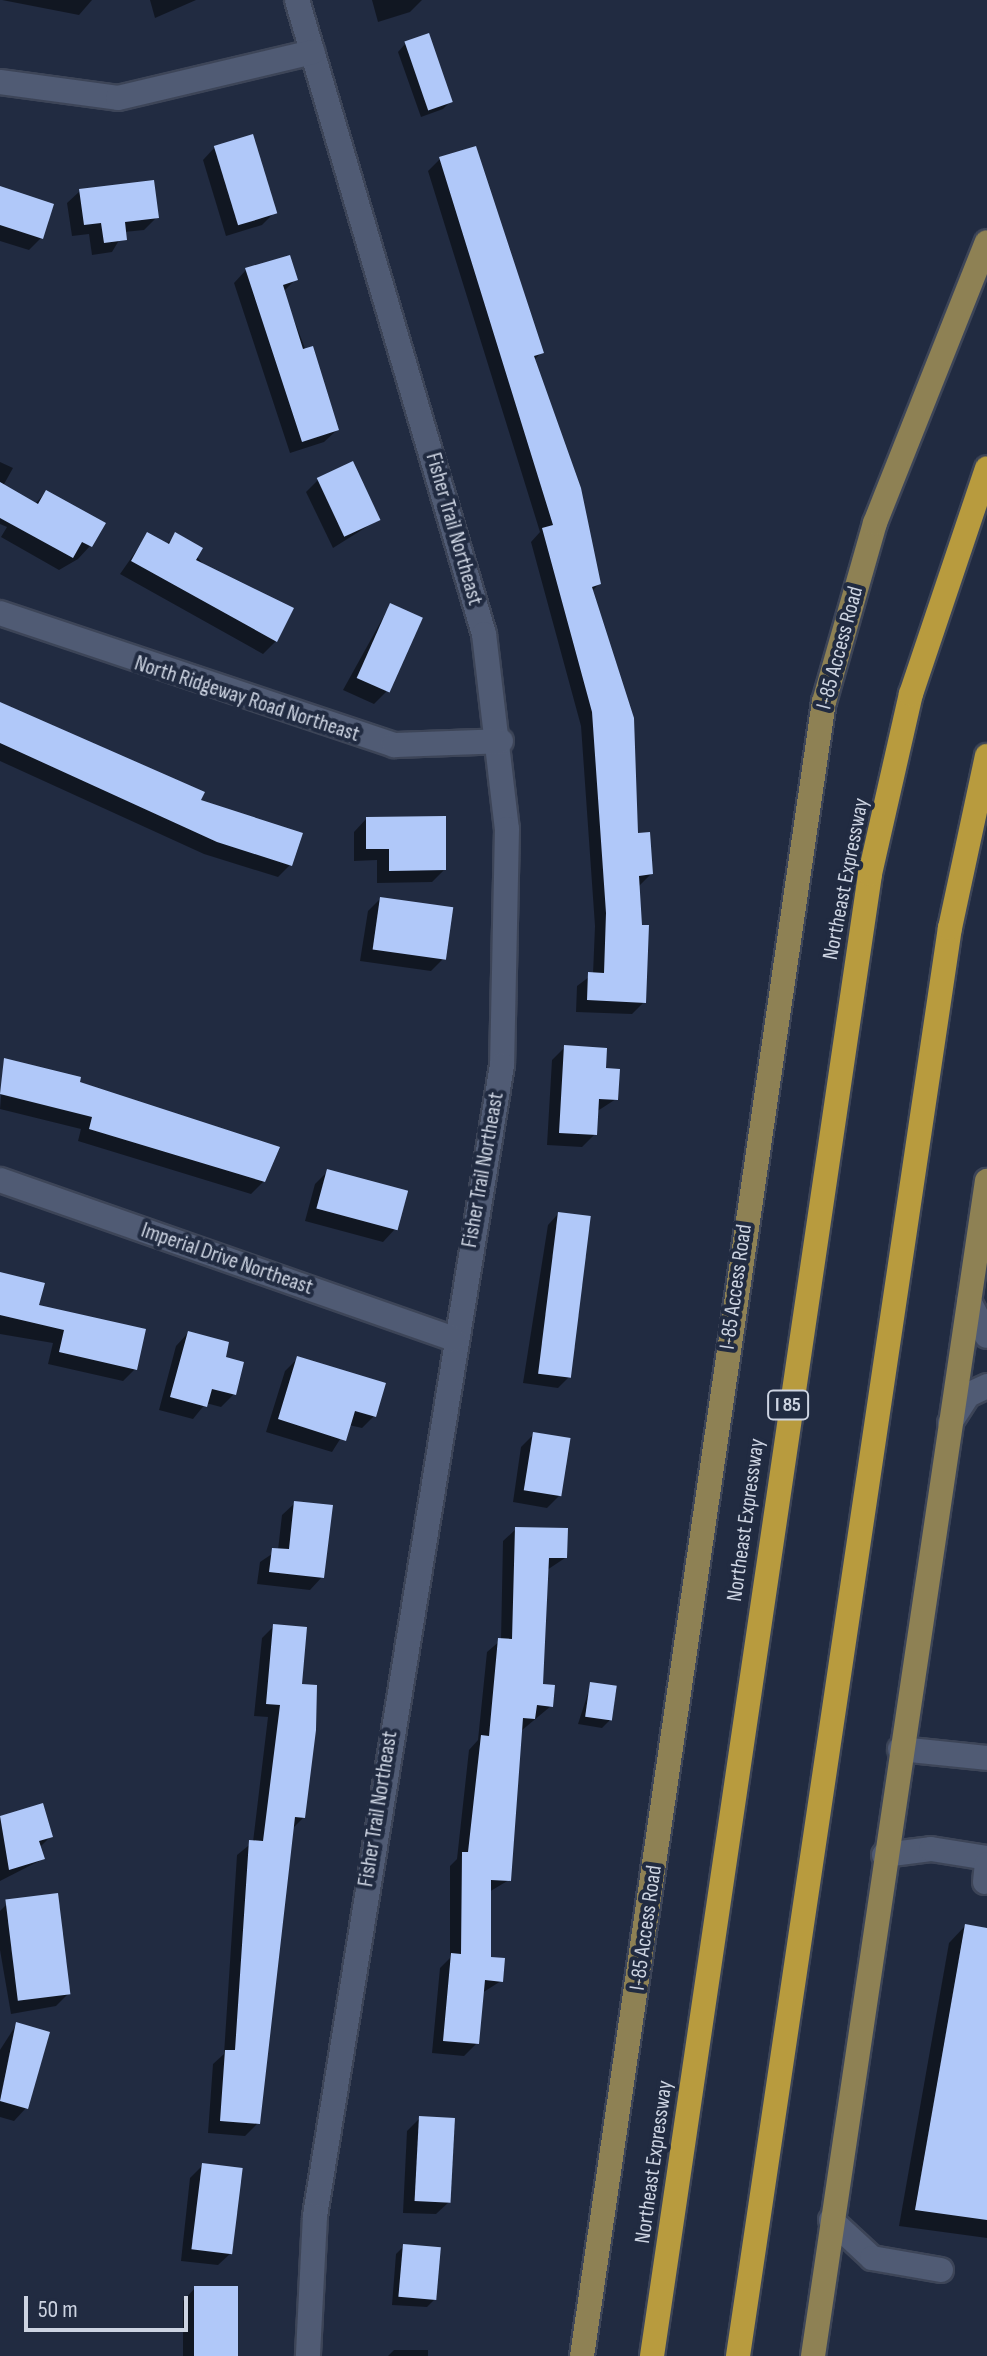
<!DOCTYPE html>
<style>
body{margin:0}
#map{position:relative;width:987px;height:2356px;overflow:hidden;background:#212b41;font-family:"Sofia Sans Condensed",sans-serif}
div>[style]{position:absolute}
.shadow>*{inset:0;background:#0007}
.building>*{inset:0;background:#b0c8f9;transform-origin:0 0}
.roads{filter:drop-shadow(2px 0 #3d4558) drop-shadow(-2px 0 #3d4558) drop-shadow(0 2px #3d4558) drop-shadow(0 -2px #3d4558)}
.minor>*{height:24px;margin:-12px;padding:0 12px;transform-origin:12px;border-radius:12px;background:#505b74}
.major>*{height:24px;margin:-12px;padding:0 12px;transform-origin:12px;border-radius:12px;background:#8e8154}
.highway>*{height:24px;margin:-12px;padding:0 12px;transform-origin:12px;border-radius:12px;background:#b89b3e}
span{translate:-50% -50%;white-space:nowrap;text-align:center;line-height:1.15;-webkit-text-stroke:8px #212b41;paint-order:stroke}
.shield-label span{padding:2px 6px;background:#212b41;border:2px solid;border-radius:6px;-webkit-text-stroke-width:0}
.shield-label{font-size:20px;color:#cdd4e2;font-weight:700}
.street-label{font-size:22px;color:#cdd4e2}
.scale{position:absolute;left:24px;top:2296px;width:164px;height:36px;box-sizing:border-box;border:4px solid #cdd4e2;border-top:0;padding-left:10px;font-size:24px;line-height:28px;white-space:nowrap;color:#cdd4e2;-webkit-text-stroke:6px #212b41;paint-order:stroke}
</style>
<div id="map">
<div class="shadow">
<i style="clip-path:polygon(2px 0,92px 0,79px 15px)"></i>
<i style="clip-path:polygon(150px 0,196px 0,155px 18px)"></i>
<i style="clip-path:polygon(372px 0,422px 0,410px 12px,378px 22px)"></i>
<i style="clip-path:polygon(406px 43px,451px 101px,443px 109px,421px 117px,398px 52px)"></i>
<i style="clip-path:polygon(215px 147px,275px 212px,262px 225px,226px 236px,203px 160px)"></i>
<i style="clip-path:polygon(440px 159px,542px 352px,533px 361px,599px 584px,591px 592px,636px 835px,651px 874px,638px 887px,644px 1002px,632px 1014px,576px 1012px,577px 986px,593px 974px,595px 926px,581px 726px,531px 542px,540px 532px,428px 171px)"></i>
<i style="clip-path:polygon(0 188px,41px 238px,29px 250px,0 241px)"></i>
<i style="clip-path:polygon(80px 191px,157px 217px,144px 230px,124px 232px,112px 252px,92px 255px,89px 234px,72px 236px,67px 203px)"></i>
<i style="clip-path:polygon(246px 270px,295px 280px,283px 292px,337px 430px,324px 442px,290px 453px,234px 283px)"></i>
<i style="clip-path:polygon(0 462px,13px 468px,3px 486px,35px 504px,46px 492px,90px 546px,78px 559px,59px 570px,1px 537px,7px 527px,0 524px)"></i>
<i style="clip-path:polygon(318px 480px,379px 519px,333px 548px,306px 492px)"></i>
<i style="clip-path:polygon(148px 534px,166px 545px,176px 535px,276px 641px,263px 654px,120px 574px)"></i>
<i style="clip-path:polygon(390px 605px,386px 692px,374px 704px,343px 690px)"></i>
<i style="clip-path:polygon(0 702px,199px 801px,290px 865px,278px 877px,204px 854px,0 761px)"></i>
<i style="clip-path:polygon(366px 819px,444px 870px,432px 882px,377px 883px,377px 860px,354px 861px,354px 832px)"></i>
<i style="clip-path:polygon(380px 899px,443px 959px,431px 971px,360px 961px,368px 911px)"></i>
<i style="clip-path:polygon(565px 1047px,616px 1099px,596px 1112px,595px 1134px,582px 1147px,547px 1145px,552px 1060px)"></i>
<i style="clip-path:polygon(4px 1060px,78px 1084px,264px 1181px,251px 1194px,78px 1141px,81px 1129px,0 1109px)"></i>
<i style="clip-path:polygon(328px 1171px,395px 1229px,383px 1242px,305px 1221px,315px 1184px)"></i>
<i style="clip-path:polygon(558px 1214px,569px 1377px,558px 1388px,523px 1383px,548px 1225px)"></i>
<i style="clip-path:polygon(0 1274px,37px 1307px,135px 1369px,123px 1381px,48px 1364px,53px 1343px,0 1334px)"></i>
<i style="clip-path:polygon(188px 1333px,223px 1359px,234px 1394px,221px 1407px,206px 1403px,193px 1419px,159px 1410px,176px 1346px)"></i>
<i style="clip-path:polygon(297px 1359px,374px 1416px,362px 1428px,349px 1425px,332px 1452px,266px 1432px,285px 1371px)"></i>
<i style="clip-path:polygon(534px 1434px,560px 1495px,547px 1508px,513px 1502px,521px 1447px)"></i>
<i style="clip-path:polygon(295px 1503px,322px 1577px,310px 1590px,257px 1584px,260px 1562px,278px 1550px,282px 1515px)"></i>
<i style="clip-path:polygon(516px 1529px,565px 1558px,547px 1570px,541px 1686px,551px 1706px,521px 1731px,509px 1880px,489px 1892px,489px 1959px,501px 1981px,482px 1993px,477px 2043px,464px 2056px,432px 2053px,440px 1968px,450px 1958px,450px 1866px,457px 1859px,469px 1750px,478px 1740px,487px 1652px,501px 1640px,503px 1541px)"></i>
<i style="clip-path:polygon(274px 1626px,300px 1686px,303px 1818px,292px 1829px,258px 2123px,245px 2136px,208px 2133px,213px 2064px,224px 2054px,237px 1855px,253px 1842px,268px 1717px,254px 1716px,262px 1638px)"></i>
<i style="clip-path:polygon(591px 1684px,610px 1720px,602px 1728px,578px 1724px)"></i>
<i style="clip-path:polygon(42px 1806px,51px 1836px,39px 1848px,43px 1859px,0 1881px,0 1818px)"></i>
<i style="clip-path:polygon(7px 1904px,69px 1993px,56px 2006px,11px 2014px,0 1950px,0 1911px)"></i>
<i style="clip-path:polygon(965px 1926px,987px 1930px,987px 2238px,899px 2226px,949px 1943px)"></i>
<i style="clip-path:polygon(16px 2025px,26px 2108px,14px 2121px,0 2117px,0 2050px)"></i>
<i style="clip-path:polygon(420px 2118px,449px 2202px,436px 2214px,403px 2213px,407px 2131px)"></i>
<i style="clip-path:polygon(203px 2165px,231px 2253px,218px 2265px,181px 2261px,190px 2178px)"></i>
<i style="clip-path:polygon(404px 2246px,435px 2299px,427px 2307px,392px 2305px,396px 2254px)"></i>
<i style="clip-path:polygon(195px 2288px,237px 2356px,183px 2356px,183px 2301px)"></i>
<i style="clip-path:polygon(394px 2350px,428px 2350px,428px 2356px,388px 2356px)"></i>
</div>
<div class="building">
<i style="left:429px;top:33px;width:73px;height:26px;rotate:71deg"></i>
<i style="left:253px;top:134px;width:83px;height:41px;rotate:73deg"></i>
<i style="clip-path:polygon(476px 146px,544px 353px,534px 356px,581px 488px,601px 584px,592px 587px,634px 718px,638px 833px,650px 832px,653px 874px,639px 876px,642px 925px,649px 925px,646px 1003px,587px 1000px,588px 972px,604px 973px,606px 913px,592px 712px,542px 528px,553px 525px,439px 157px)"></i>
<i style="clip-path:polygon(154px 180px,159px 218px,125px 222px,127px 240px,104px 243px,101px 223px,84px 225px,79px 189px)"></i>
<i style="clip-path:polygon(0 186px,54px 204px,43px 239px,0 225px)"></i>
<i style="clip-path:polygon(290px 255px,298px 280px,283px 285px,303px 349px,313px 346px,339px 430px,302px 442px,245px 268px)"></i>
<i style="left:353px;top:461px;width:65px;height:40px;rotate:65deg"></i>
<i style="clip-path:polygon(0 482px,38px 504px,46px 490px,106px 523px,92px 547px,82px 542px,73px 558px,0 518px)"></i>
<i style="clip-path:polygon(147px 532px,169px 544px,175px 532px,203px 548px,196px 560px,294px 608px,277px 642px,131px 561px)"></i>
<i style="left:390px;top:603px;width:36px;height:82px;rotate:24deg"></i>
<i style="clip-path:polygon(0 702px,205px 792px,201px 800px,303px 833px,292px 866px,217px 842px,0 743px)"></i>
<i style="clip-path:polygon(446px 816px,446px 870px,389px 871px,389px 849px,366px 849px,366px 817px)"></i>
<i style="left:380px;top:897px;width:74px;height:53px;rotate:8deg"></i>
<i style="clip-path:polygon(564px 1045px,607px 1048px,606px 1068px,620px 1069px,618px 1100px,599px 1099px,597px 1135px,559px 1133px)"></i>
<i style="clip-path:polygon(4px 1058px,81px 1077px,80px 1082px,280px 1147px,265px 1182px,89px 1129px,92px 1117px,0 1094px)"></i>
<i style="left:327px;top:1169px;width:84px;height:41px;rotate:15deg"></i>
<i style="left:558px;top:1212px;width:33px;height:163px;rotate:7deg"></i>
<i style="clip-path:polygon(0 1272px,45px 1283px,39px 1305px,146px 1329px,137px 1370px,59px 1352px,64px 1330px,0 1315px)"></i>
<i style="clip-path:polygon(188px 1331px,229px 1342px,226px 1357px,244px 1362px,236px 1395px,212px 1389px,207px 1407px,170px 1397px)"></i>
<i style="clip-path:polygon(297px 1356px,386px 1383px,376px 1417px,355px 1411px,346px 1441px,278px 1419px)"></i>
<i style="left:533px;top:1432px;width:38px;height:59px;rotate:9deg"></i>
<i style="clip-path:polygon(294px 1501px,333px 1505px,324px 1578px,269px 1572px,272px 1548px,289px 1549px)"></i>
<i style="clip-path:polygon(515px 1527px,568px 1528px,567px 1558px,549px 1558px,543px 1684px,555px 1685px,553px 1707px,537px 1705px,535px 1719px,523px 1718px,511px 1881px,491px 1880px,491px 1957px,505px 1958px,503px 1982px,485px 1980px,479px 2044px,443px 2041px,451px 1953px,461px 1954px,462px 1852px,468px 1852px,481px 1735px,489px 1736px,498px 1638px,512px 1639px)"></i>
<i style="clip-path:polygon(273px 1624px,307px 1627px,302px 1684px,317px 1685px,316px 1730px,305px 1818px,295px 1817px,260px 2124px,220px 2121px,225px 2050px,235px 2050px,249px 1840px,263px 1841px,280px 1705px,266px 1704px)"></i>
<i style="left:590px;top:1682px;width:27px;height:35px;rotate:8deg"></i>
<i style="clip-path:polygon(43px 1803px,53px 1837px,39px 1841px,45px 1859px,9px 1870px,0 1816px)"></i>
<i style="left:58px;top:1893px;width:102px;height:53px;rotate:83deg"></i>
<i style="clip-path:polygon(965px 1924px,987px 1928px,987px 2220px,915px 2210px)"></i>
<i style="clip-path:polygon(16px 2022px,50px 2032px,28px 2109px,0 2101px)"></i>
<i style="left:419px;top:2116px;width:36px;height:85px;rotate:3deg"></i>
<i style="left:202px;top:2163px;width:41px;height:87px;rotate:7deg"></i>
<i style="left:403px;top:2244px;width:38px;height:53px;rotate:5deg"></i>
<i style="left:194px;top:2286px;width:44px;height:70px"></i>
</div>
<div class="roads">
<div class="minor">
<i style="left:297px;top:0;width:661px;rotate:73.57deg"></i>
<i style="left:484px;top:634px;width:196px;rotate:83.3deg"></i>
<i style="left:507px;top:829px;width:236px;rotate:91.2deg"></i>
<i style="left:502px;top:1065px;width:1166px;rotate:99.23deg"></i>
<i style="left:315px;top:2216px;width:140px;rotate:92.9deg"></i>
<i style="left:0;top:82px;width:119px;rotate:7.7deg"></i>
<i style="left:118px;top:98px;width:200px;rotate:-13.3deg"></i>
<i style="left:0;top:613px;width:416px;rotate:18.5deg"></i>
<i style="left:394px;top:745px;width:107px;rotate:-2.1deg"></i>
<i style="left:0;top:1180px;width:480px;rotate:19.3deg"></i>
<i style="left:969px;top:1301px;width:39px;rotate:63deg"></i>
<i style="left:950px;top:1423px;width:33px;rotate:-57deg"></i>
<i style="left:968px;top:1395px;width:21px;rotate:-25deg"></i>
<i style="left:900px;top:1749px;width:87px;rotate:5.9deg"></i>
<i style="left:884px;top:1855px;width:47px;rotate:-7.3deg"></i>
<i style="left:931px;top:1849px;width:57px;rotate:9.1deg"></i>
<i style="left:985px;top:1882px;width:18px;rotate:-84deg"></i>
<i style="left:831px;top:2220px;width:56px;rotate:42.8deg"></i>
<i style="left:872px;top:2258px;width:70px;rotate:9.9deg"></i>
</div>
<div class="major">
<i style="left:582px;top:2356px;width:1672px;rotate:-81.68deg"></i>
<i style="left:824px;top:702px;width:186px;rotate:-74.1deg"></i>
<i style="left:875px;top:523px;width:302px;rotate:-68.3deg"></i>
<i style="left:813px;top:2356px;width:1188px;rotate:-81.58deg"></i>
</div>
<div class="highway">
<i style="left:652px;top:2356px;width:1498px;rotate:-81.63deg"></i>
<i style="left:870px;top:874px;width:185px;rotate:-77.2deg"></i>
<i style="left:911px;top:694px;width:238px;rotate:-71.4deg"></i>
<i style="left:738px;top:2356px;width:1444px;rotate:-81.56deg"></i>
<i style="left:950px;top:928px;width:176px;rotate:-77.9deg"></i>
</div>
</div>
<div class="shield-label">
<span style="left:788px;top:1405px">I 85</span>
</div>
<div class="street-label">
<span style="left:454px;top:529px;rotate:74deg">Fisher Trail Northeast</span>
<span style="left:840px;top:648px;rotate:-75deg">I-85 Access Road</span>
<span style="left:247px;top:699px;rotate:18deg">North Ridgeway Road Northeast</span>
<span style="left:846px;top:879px;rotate:-79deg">Northeast Expressway</span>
<span style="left:483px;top:1170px;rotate:-80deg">Fisher Trail Northeast</span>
<span style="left:227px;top:1259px;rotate:19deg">Imperial Drive Northeast</span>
<span style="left:736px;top:1287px;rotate:-82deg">I-85 Access Road</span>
<span style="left:746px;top:1520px;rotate:-82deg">Northeast Expressway</span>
<span style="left:378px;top:1809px;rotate:-81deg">Fisher Trail Northeast</span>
<span style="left:646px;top:1928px;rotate:-82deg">I-85 Access Road</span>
<span style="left:654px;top:2162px;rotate:-82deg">Northeast Expressway</span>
</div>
<div class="scale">50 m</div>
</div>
